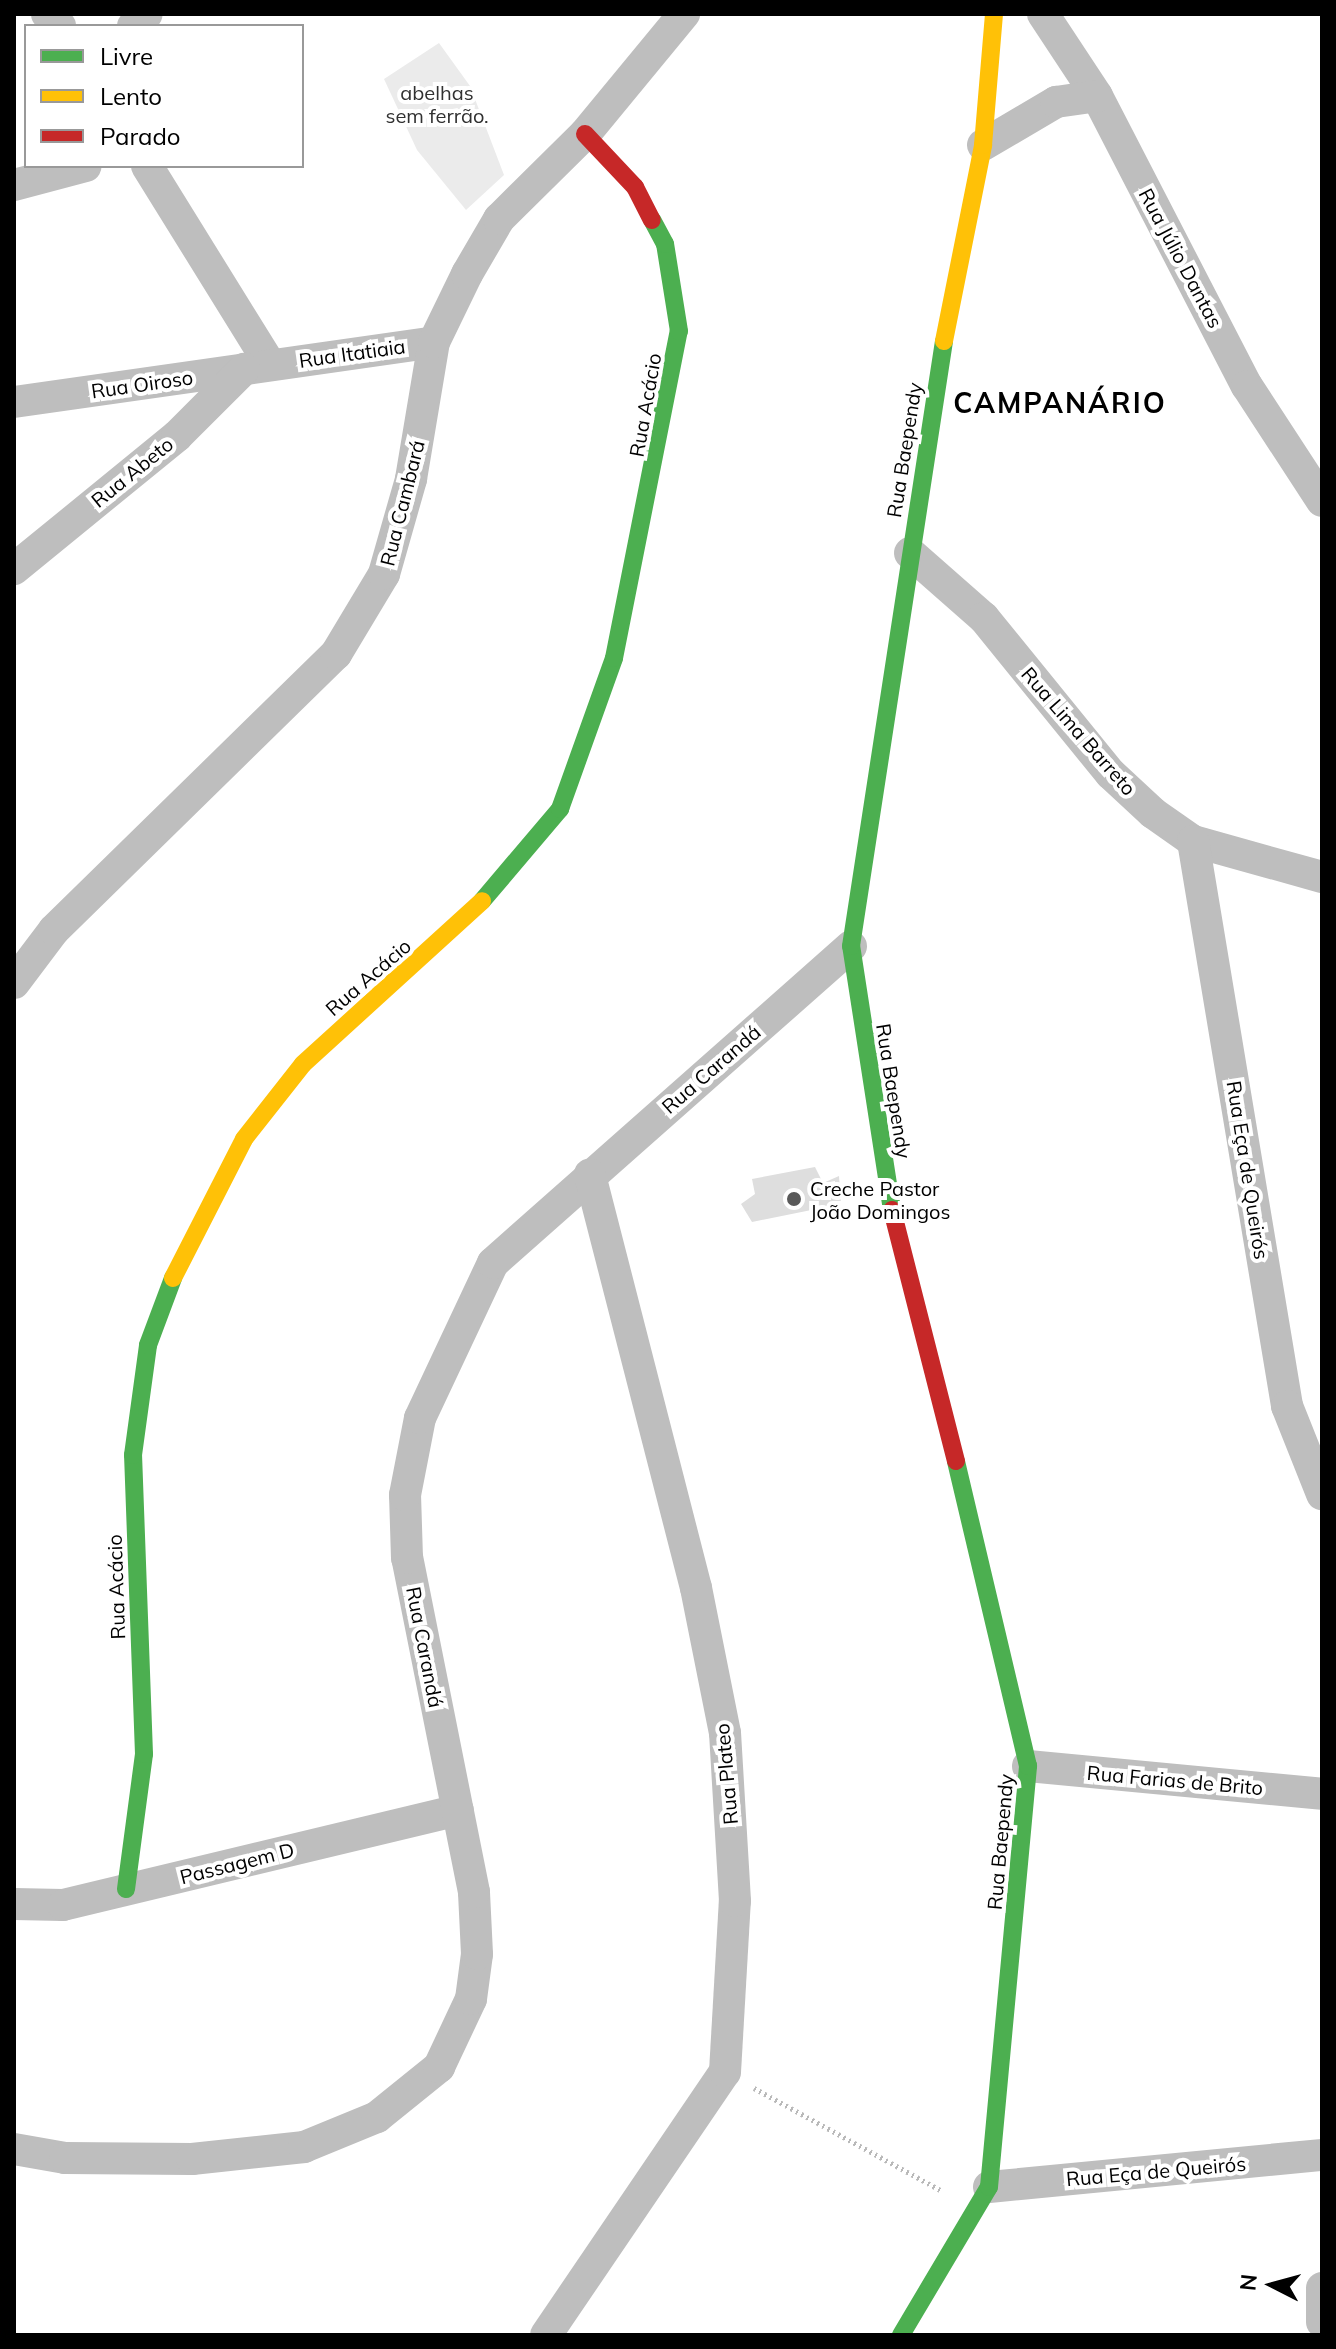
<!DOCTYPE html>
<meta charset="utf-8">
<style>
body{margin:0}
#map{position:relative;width:1336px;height:2349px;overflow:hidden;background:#fff;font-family:Mulish,sans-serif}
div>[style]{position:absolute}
.green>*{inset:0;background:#ebebeb}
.building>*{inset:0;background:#dedede}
.path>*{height:5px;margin-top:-2.5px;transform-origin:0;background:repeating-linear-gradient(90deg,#b9b9b9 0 2px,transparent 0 6px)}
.street>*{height:32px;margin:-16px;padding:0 16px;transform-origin:16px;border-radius:16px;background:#bebebe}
.fast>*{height:18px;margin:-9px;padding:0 9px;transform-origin:9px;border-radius:9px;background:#4caf50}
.slow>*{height:18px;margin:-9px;padding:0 9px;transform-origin:9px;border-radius:9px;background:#ffc107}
.jam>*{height:18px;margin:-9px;padding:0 9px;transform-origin:9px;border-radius:9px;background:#c62828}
.dots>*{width:22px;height:22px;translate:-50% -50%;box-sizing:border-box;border:4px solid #fff;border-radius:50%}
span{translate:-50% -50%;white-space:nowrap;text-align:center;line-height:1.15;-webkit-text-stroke:8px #fff;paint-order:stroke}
.park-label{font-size:20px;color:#313131}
.street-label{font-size:20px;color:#000}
.poi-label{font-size:20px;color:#000}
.left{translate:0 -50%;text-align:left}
.district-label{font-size:28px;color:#000;font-weight:700;letter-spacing:2px}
.frame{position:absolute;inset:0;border:16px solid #000;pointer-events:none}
.legend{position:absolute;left:24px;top:24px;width:280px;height:144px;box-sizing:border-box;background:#fff;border:2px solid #999;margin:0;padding:10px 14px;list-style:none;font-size:24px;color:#000}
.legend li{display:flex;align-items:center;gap:16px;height:40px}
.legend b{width:40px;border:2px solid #999}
.north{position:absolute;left:1232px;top:2245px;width:80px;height:80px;-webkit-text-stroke:6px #fff;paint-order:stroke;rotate:276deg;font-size:22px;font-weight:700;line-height:32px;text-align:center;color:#000}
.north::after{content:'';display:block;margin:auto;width:28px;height:36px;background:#000;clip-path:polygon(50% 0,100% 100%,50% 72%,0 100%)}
</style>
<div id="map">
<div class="green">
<i style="clip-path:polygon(439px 43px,470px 86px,504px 175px,466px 210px,417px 150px,384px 79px)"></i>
</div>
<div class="building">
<i style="clip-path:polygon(815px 1167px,823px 1183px,839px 1176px,841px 1204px,752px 1222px,741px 1204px,755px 1194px,752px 1179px)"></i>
</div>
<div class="path">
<i style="left:754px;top:2088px;width:214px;rotate:28.7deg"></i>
</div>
<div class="street">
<i style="left:47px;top:14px;width:18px;rotate:43deg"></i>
<i style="left:1043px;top:14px;width:98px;rotate:56.6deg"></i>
<i style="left:1097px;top:96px;width:326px;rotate:62.7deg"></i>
<i style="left:1247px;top:386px;width:137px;rotate:56.9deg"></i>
<i style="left:133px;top:26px;width:18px;rotate:-41deg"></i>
<i style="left:983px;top:145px;width:85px;rotate:-30.5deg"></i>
<i style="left:1056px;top:102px;width:41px;rotate:-8.3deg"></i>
<i style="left:147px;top:166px;width:233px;rotate:58.2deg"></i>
<i style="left:14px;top:185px;width:74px;rotate:-14.8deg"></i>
<i style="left:14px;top:402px;width:424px;rotate:-8.1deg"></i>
<i style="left:910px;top:553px;width:98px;rotate:41.3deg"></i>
<i style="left:984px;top:618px;width:201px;rotate:50.9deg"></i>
<i style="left:1111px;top:774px;width:57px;rotate:42.9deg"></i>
<i style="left:1153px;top:813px;width:49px;rotate:35deg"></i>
<i style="left:1193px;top:841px;width:134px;rotate:15.6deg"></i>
<i style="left:14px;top:569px;width:210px;rotate:-39.2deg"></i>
<i style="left:177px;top:436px;width:95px;rotate:-45deg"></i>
<i style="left:1193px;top:841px;width:573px;rotate:80.55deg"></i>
<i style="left:1287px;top:1406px;width:95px;rotate:68.3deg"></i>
<i style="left:14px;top:983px;width:66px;rotate:-53deg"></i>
<i style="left:54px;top:930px;width:395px;rotate:-44.4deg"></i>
<i style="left:336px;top:654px;width:93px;rotate:-59deg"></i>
<i style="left:384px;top:574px;width:99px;rotate:-74.1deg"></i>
<i style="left:411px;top:479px;width:139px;rotate:-80.5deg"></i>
<i style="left:434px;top:342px;width:76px;rotate:-64.1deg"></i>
<i style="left:467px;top:274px;width:64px;rotate:-59.8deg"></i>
<i style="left:499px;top:219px;width:121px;rotate:-44.7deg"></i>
<i style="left:585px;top:134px;width:156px;rotate:-50.5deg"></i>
<i style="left:1028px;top:1766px;width:295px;rotate:5.4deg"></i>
<i style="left:14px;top:1904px;width:49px;rotate:1.2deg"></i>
<i style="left:63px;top:1905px;width:406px;rotate:-13.5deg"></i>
<i style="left:14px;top:2149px;width:52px;rotate:10deg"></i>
<i style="left:65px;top:2158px;width:127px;rotate:0.5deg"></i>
<i style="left:192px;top:2159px;width:113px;rotate:-6.1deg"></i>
<i style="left:304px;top:2147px;width:79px;rotate:-22.3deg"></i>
<i style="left:377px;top:2117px;width:80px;rotate:-38.9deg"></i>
<i style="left:439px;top:2067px;width:75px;rotate:-64.8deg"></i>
<i style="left:471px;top:1999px;width:45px;rotate:-82.4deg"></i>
<i style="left:477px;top:1954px;width:62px;rotate:-92.8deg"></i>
<i style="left:474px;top:1892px;width:341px;rotate:-101.3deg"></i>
<i style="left:407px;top:1558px;width:63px;rotate:-91.8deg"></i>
<i style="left:405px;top:1495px;width:78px;rotate:-79deg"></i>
<i style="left:420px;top:1418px;width:171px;rotate:-64.8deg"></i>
<i style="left:493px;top:1263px;width:478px;rotate:-41.5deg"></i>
<i style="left:989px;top:2187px;width:335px;rotate:-5.5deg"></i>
<i style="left:1322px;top:2288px;width:34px;rotate:90deg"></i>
<i style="left:546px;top:2335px;width:318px;rotate:-55.8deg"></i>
<i style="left:725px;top:2072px;width:171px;rotate:-86.7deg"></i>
<i style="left:735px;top:1901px;width:168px;rotate:-93.4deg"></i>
<i style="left:725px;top:1733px;width:148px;rotate:-101.3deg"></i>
<i style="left:696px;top:1588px;width:427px;rotate:-104.4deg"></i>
</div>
<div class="fast">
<i style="left:482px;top:901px;width:121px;rotate:-49.7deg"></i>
<i style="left:560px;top:809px;width:160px;rotate:-70.3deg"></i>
<i style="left:614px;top:658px;width:333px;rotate:-78.8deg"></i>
<i style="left:679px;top:331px;width:88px;rotate:-99.1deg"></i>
<i style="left:665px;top:244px;width:27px;rotate:-118deg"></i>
<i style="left:892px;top:1210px;width:267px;rotate:-98.8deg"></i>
<i style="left:851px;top:946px;width:612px;rotate:-81.26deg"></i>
<i style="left:126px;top:1889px;width:136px;rotate:-82.4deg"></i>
<i style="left:144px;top:1754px;width:299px;rotate:-92.1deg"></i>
<i style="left:133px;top:1455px;width:111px;rotate:-82.2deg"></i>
<i style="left:148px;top:1345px;width:72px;rotate:-69.5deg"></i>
<i style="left:901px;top:2335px;width:172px;rotate:-59.3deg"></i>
<i style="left:989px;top:2187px;width:423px;rotate:-84.7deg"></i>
<i style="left:1028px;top:1766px;width:313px;rotate:-103.3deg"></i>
</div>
<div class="slow">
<i style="left:944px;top:341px;width:200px;rotate:-78.7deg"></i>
<i style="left:983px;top:145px;width:131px;rotate:-85.2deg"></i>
<i style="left:173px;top:1278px;width:156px;rotate:-62.9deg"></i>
<i style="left:244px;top:1139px;width:95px;rotate:-51.8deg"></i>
<i style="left:303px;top:1064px;width:242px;rotate:-42.3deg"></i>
</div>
<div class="jam">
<i style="left:585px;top:134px;width:73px;rotate:46.7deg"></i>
<i style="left:635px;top:187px;width:37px;rotate:63deg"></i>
<i style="left:892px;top:1210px;width:259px;rotate:75.7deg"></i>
</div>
<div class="dots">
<i style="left:794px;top:1199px;background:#595959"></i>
</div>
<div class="park-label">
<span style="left:437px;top:104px">abelhas<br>sem ferrão.</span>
</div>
<div class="street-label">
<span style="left:1181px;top:258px;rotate:62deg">Rua Júlio Dantas</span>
<span style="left:352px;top:353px;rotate:-8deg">Rua Itatiaia</span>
<span style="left:142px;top:384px;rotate:-8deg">Rua Oiroso</span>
<span style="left:645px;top:405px;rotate:-80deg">Rua Acácio</span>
<span style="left:904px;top:450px;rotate:-81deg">Rua Baependy</span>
<span style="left:132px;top:472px;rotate:-39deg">Rua Abeto</span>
<span style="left:402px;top:503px;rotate:-76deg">Rua Cambará</span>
<span style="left:1079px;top:731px;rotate:49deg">Rua Lima Barreto</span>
<span style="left:368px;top:977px;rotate:-41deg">Rua Acácio</span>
<span style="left:711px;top:1069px;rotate:-41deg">Rua Carandá</span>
<span style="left:894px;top:1091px;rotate:81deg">Rua Baependy</span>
<span style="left:1248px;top:1170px;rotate:81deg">Rua Eça de Queirós</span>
<span style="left:116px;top:1587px;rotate:-92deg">Rua Acácio</span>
<span style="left:425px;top:1647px;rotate:79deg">Rua Carandá</span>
<span style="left:726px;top:1774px;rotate:-95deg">Rua Plateo</span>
<span style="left:1175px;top:1780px;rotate:5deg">Rua Farias de Brito</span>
<span style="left:1000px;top:1842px;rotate:-85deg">Rua Baependy</span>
<span style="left:237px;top:1863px;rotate:-14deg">Passagem D</span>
<span style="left:1156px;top:2171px;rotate:-5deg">Rua Eça de Queirós</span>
</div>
<div class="poi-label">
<span class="left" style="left:810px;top:1200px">Creche Pastor<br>João Domingos</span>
</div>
<div class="district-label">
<span style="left:1060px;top:403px">CAMPANÁRIO</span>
</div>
<div class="frame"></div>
<ul class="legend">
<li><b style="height:10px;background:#4caf50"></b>Livre</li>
<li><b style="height:10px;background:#ffc107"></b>Lento</li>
<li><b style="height:10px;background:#c62828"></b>Parado</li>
</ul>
<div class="north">N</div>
</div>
